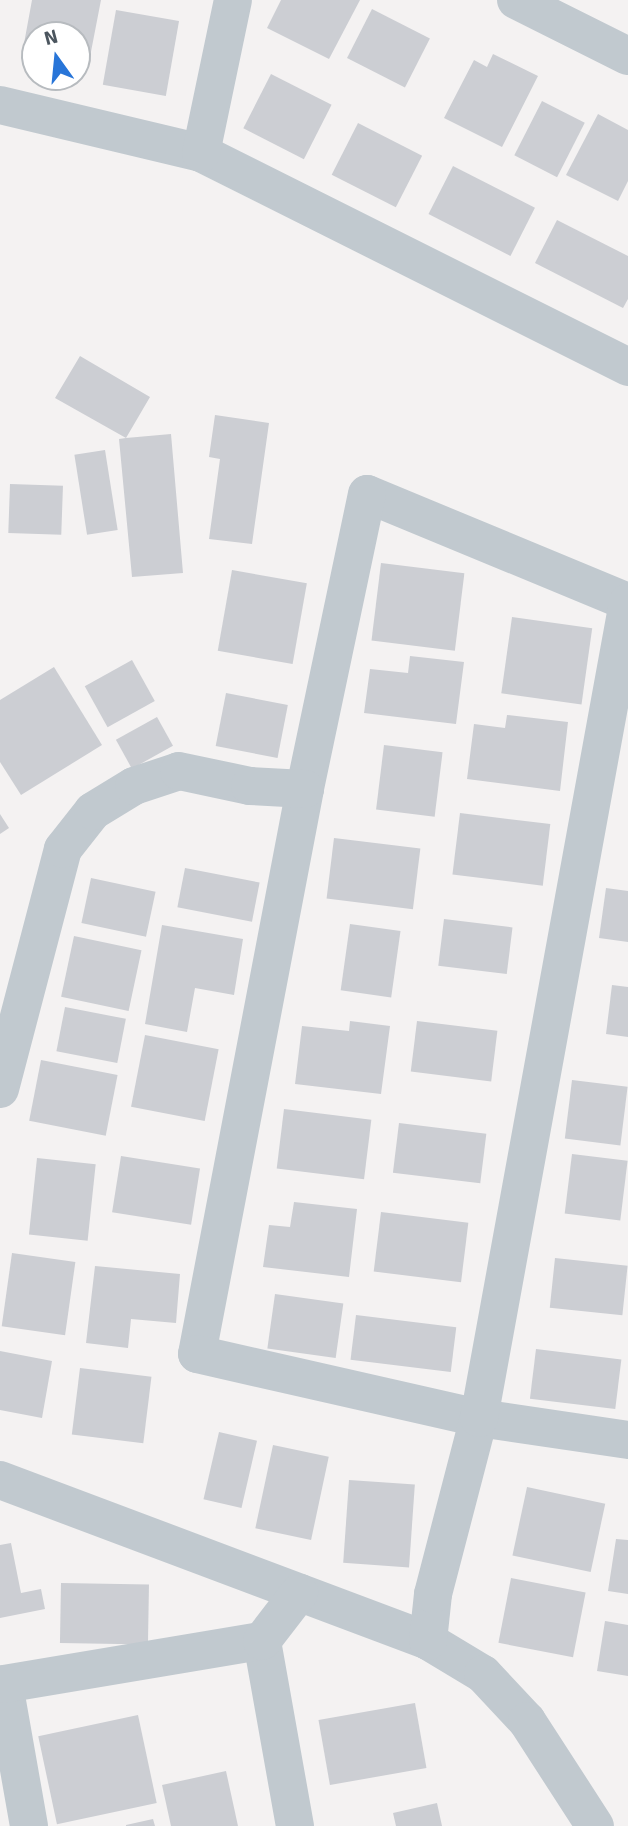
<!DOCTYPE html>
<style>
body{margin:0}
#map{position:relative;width:628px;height:1826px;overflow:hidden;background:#f4f2f2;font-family:Signika,sans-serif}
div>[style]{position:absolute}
.building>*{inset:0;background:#ccced3;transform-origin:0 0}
.minor>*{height:38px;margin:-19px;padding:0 19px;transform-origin:19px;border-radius:19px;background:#c1c9cf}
span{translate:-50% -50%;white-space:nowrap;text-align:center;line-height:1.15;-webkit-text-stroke:7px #fff;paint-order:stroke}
.north{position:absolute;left:21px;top:21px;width:70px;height:70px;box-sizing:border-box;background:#fff;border:2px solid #b7bbbf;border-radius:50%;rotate:345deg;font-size:19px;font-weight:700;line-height:28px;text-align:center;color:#4b555e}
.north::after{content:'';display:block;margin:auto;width:24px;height:32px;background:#2875d8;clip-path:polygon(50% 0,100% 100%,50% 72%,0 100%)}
</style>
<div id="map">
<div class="building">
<i style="clip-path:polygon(32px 0,101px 0,89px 62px,77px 60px,77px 35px,35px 35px,35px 51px,23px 49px)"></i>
<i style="clip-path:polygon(281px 0,360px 0,329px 59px,267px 28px)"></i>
<i style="left:372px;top:9px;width:65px;height:55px;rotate:27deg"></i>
<i style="left:116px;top:10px;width:64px;height:76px;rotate:10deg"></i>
<i style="clip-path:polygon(493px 54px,538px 76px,502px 147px,444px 118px,474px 60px,487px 67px)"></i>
<i style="left:271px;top:74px;width:68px;height:61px;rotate:27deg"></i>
<i style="left:542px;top:101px;width:48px;height:61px;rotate:27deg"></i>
<i style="clip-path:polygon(598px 114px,628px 130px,628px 181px,618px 201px,566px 175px)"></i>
<i style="left:358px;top:123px;width:72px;height:58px;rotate:27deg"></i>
<i style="left:453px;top:166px;width:92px;height:54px;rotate:27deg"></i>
<i style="clip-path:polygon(557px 220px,628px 256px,628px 299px,623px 308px,535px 263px)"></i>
<i style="clip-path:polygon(80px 356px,150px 397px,126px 438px,171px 434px,183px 573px,132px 577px,119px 439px,126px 438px,55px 398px)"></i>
<i style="clip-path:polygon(215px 415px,269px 423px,252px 544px,209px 539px,220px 459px,209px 457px)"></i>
<i style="left:105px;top:450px;width:81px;height:31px;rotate:81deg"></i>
<i style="left:10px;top:484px;width:53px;height:49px;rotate:2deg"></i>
<i style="left:381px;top:563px;width:84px;height:78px;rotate:7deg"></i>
<i style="left:232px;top:570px;width:76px;height:82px;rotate:10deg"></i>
<i style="left:512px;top:617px;width:81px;height:77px;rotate:8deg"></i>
<i style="clip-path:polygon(410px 656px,464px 662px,456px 724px,364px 713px,370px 669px,408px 673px)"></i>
<i style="left:132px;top:660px;width:47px;height:54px;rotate:61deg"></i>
<i style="clip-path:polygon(54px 667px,102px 745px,21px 795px,0 762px,0 700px)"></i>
<i style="left:226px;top:693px;width:63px;height:54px;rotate:11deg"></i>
<i style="clip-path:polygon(507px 715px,568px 722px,560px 791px,467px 779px,474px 724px,505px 728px)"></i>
<i style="left:157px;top:717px;width:33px;height:47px;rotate:61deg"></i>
<i style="left:384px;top:745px;width:59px;height:65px;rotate:7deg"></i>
<i style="left:460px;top:813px;width:91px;height:62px;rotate:7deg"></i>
<i style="clip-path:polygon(0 814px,9px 828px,0 834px)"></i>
<i style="left:334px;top:838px;width:87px;height:61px;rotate:7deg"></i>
<i style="left:185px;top:868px;width:76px;height:40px;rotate:11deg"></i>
<i style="left:91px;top:878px;width:66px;height:46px;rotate:12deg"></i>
<i style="clip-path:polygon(606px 888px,628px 891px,628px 942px,599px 938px)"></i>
<i style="left:444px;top:919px;width:69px;height:47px;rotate:7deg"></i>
<i style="left:350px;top:924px;width:51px;height:67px;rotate:8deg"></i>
<i style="clip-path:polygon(162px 925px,243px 939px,234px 995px,195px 988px,187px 1032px,145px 1024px)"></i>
<i style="left:74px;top:936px;width:69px;height:62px;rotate:12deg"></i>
<i style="clip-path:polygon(612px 985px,628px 987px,628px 1037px,606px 1034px)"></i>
<i style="left:65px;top:1007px;width:62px;height:45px;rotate:11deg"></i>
<i style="clip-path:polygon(350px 1021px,390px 1026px,381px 1094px,295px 1084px,302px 1026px,349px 1031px)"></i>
<i style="left:417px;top:1021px;width:81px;height:51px;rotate:7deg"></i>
<i style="left:145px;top:1035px;width:75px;height:73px;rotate:11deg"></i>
<i style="left:41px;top:1060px;width:78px;height:62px;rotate:11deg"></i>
<i style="left:572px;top:1080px;width:56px;height:59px;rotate:7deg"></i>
<i style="left:284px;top:1109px;width:88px;height:60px;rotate:7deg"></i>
<i style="left:399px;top:1123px;width:88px;height:50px;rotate:7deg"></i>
<i style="left:572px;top:1154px;width:56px;height:60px;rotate:7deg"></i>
<i style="left:121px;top:1156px;width:80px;height:57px;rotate:9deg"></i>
<i style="left:37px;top:1158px;width:59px;height:77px;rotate:6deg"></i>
<i style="clip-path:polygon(294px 1202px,357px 1209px,349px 1277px,263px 1267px,269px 1225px,290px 1227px)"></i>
<i style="left:381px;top:1212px;width:88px;height:60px;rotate:7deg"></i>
<i style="left:12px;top:1253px;width:64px;height:74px;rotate:8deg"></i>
<i style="left:555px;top:1258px;width:73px;height:50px;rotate:6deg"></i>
<i style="clip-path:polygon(95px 1266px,180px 1274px,176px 1323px,131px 1319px,128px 1348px,86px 1343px)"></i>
<i style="left:275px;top:1294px;width:69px;height:55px;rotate:8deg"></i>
<i style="left:356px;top:1315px;width:101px;height:45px;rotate:7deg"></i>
<i style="left:536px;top:1349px;width:86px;height:50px;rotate:7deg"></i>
<i style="clip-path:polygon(0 1351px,52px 1361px,42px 1418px,0 1410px)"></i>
<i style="left:80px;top:1368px;width:72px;height:67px;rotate:7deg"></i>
<i style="left:219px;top:1432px;width:39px;height:69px;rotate:13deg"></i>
<i style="left:273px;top:1445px;width:57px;height:85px;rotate:12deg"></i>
<i style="left:349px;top:1480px;width:66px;height:83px;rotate:4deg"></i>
<i style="left:527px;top:1487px;width:80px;height:70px;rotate:12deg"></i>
<i style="clip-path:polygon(616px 1539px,628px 1540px,628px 1594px,608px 1591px)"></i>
<i style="clip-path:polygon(11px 1543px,21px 1593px,41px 1589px,45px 1609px,0 1618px,0 1545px)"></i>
<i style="left:511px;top:1578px;width:76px;height:66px;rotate:11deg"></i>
<i style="left:61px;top:1583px;width:88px;height:60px;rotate:1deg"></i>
<i style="clip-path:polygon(605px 1621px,628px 1625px,628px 1676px,597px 1671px)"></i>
<i style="left:415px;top:1703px;width:66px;height:98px;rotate:80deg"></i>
<i style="left:138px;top:1715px;width:90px;height:102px;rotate:78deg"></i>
<i style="clip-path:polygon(226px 1771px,238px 1826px,171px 1826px,162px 1785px)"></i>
<i style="clip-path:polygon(437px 1803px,442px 1826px,396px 1826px,393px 1813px)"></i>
<i style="clip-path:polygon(153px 1819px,155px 1826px,126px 1826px,126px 1825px)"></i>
</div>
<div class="minor">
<i style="left:516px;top:0;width:125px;rotate:26.6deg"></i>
<i style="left:0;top:105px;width:207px;rotate:13.4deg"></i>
<i style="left:201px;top:153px;width:478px;rotate:26.6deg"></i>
<i style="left:201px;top:153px;width:156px;rotate:-78.2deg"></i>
<i style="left:628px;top:602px;width:282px;rotate:-157.5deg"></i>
<i style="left:367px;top:494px;width:301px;rotate:101.9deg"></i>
<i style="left:305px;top:789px;width:575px;rotate:100.82deg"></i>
<i style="left:197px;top:1354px;width:289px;rotate:12.8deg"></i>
<i style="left:479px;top:1418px;width:151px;rotate:8.4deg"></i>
<i style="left:0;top:1089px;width:248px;rotate:-75.3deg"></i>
<i style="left:63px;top:849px;width:48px;rotate:-51.7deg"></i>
<i style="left:93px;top:811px;width:48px;rotate:-31.4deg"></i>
<i style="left:134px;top:786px;width:47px;rotate:-18.4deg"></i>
<i style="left:179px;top:771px;width:73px;rotate:11.9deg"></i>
<i style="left:250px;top:786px;width:55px;rotate:3.1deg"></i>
<i style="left:0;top:1480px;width:457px;rotate:20.6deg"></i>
<i style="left:428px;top:1641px;width:64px;rotate:31deg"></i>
<i style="left:483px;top:1674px;width:64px;rotate:46.9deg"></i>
<i style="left:527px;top:1721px;width:125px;rotate:57.1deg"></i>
<i style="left:262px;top:1641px;width:188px;rotate:79.9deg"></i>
<i style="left:428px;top:1641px;width:47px;rotate:-83.9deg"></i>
<i style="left:433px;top:1594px;width:182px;rotate:-75.4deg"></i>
<i style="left:479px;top:1418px;width:829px;rotate:-79.65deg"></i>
<i style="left:29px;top:1826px;width:144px;rotate:-100deg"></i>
<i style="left:4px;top:1684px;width:262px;rotate:-9.5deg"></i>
<i style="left:262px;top:1641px;width:61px;rotate:-52.4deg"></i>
</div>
<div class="north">N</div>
</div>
